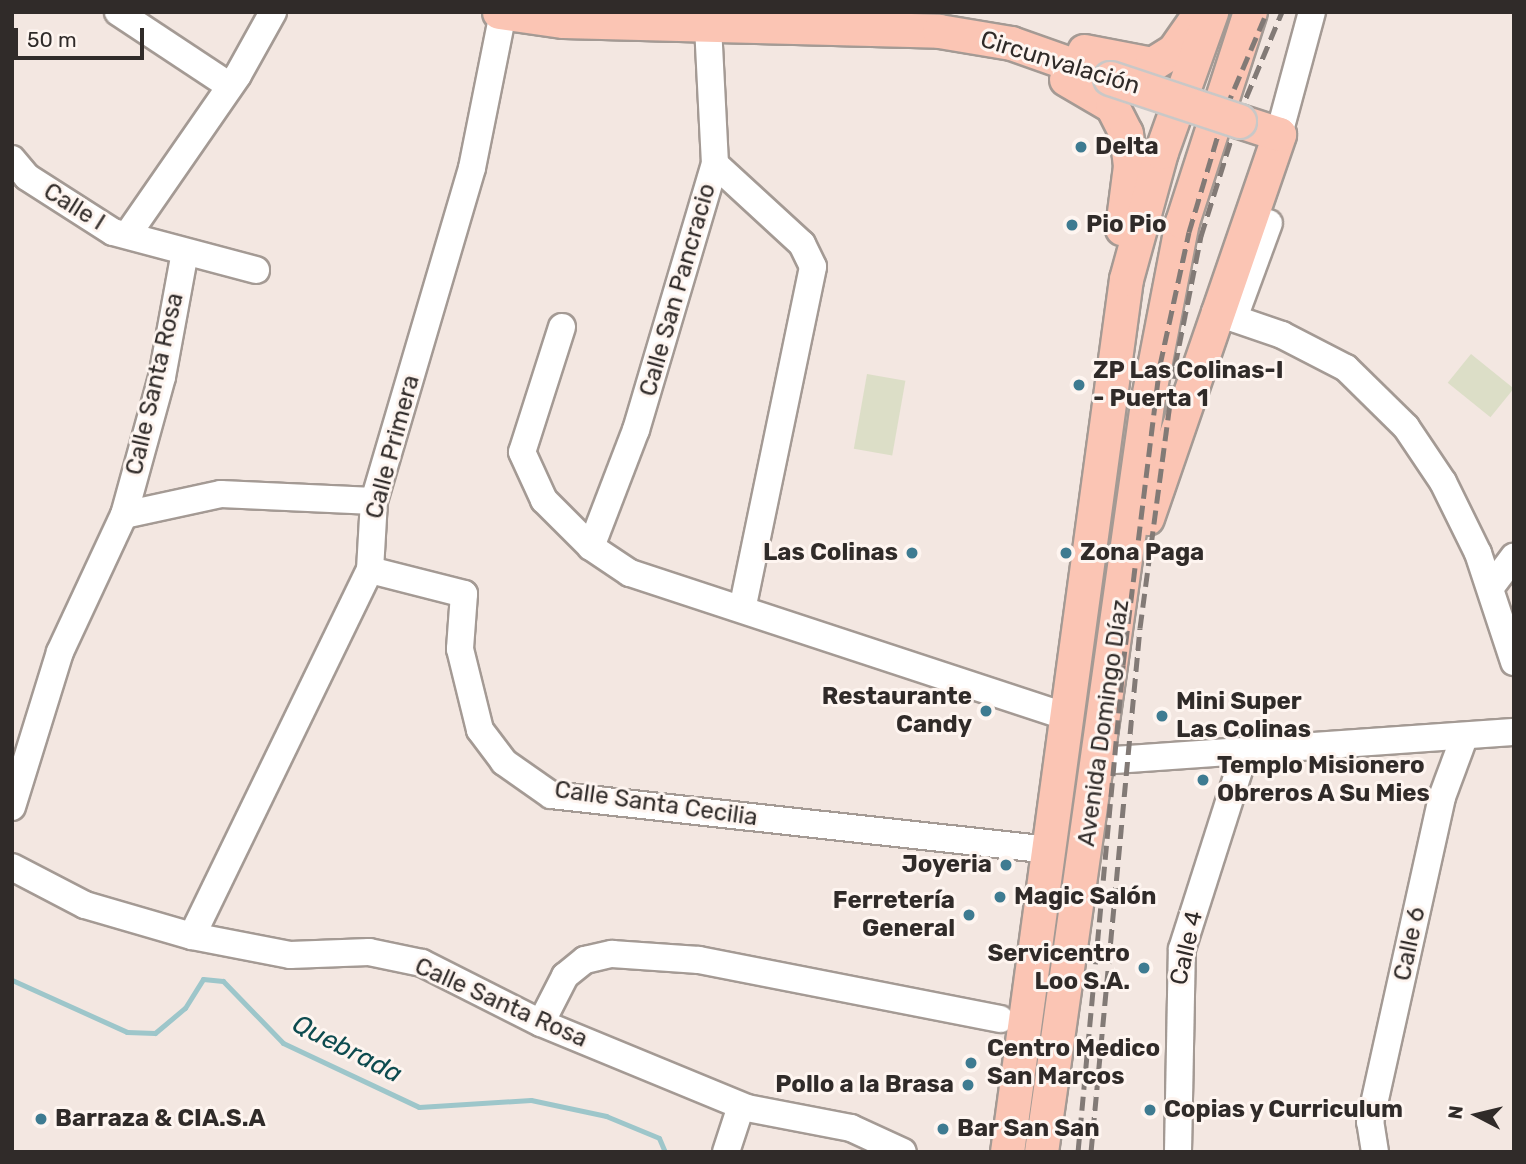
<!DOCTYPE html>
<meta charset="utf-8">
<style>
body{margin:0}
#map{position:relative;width:1526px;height:1164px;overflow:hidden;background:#f3e7e1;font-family:Rubik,sans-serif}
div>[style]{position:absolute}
.green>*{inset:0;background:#dcdec7;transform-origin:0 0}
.stream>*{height:5px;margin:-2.5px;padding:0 2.5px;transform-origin:2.5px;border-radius:2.5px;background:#9dc6ca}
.roads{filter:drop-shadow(2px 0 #a49a94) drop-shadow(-2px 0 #a49a94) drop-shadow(0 2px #a49a94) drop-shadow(0 -2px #a49a94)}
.minor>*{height:26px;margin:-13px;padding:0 13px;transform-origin:13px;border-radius:13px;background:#fff}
.major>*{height:33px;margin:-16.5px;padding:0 16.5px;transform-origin:16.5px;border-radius:16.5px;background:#fbc5b4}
.rail>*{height:5px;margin-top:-2.5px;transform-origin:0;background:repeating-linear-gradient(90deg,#827a76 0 14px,transparent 0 21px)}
.bridges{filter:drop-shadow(2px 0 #c9c8c7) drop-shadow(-2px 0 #c9c8c7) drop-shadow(0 2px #c9c8c7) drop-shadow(0 -2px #c9c8c7)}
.major-bridge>*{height:33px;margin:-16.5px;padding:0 16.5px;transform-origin:16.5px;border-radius:16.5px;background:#fbc5b4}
.dots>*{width:19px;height:19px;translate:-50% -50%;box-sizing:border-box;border:4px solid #fef5f0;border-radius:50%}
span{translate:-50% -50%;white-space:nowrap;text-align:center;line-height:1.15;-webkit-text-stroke:6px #fef5f0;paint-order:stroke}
.street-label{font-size:24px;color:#302b29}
.poi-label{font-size:24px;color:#302b29;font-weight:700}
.left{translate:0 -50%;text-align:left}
.right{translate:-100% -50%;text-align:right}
.water-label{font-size:26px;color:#0d4b4f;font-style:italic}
.frame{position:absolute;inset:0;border:14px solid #302b29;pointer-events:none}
.north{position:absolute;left:1442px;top:1080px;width:70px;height:70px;-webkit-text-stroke:5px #fef5f0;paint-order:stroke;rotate:277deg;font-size:19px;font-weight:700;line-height:28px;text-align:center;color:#302b29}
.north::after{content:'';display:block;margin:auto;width:24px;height:32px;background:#302b29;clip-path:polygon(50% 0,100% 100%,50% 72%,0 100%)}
.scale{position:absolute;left:14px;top:28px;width:130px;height:32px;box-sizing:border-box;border:4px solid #302b29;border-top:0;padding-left:9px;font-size:21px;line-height:24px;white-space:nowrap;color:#302b29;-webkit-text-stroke:5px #fef5f0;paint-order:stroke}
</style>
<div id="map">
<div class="green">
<i style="left:1471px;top:354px;width:55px;height:37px;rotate:39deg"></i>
<i style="left:867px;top:374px;width:39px;height:76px;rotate:10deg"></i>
</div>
<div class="stream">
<i style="left:12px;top:980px;width:126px;rotate:24.3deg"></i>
<i style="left:127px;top:1032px;width:28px;rotate:2deg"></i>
<i style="left:155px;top:1033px;width:39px;rotate:-40deg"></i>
<i style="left:185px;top:1008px;width:34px;rotate:-58deg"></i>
<i style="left:203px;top:979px;width:20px;rotate:6deg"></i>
<i style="left:223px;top:981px;width:86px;rotate:45.9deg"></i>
<i style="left:283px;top:1043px;width:150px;rotate:25.2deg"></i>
<i style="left:419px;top:1107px;width:112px;rotate:-3.6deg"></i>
<i style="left:531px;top:1100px;width:77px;rotate:12deg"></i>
<i style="left:606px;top:1116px;width:57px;rotate:22.5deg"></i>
<i style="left:659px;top:1138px;width:15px;rotate:67deg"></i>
</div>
<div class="roads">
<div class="minor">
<i style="left:118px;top:12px;width:134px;rotate:33.5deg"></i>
<i style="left:1279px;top:134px;width:126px;rotate:-74.9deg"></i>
<i style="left:12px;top:159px;width:23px;rotate:50deg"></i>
<i style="left:27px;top:177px;width:102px;rotate:32.6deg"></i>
<i style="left:113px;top:232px;width:148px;rotate:14.9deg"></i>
<i style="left:715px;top:164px;width:118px;rotate:42.6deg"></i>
<i style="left:802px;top:244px;width:25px;rotate:64deg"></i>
<i style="left:813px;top:267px;width:349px;rotate:101.7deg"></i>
<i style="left:128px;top:234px;width:193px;rotate:-55.3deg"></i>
<i style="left:238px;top:75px;width:72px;rotate:-60.9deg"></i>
<i style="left:1215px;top:312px;width:71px;rotate:18.9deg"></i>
<i style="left:1282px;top:335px;width:72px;rotate:27.3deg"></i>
<i style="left:1346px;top:368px;width:84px;rotate:44.5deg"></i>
<i style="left:1406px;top:427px;width:66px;rotate:56.1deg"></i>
<i style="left:1443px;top:482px;width:79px;rotate:63.8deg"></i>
<i style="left:1478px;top:553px;width:115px;rotate:71.7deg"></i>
<i style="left:1234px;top:318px;width:101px;rotate:-69.8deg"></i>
<i style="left:562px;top:327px;width:131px;rotate:107.7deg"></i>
<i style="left:522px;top:452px;width:53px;rotate:65.4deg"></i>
<i style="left:544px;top:500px;width:66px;rotate:45deg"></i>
<i style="left:591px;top:547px;width:47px;rotate:33.7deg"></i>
<i style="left:630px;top:573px;width:461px;rotate:18.2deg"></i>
<i style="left:124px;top:515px;width:99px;rotate:-12.2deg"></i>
<i style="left:221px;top:494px;width:153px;rotate:2.6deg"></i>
<i style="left:591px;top:547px;width:125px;rotate:-69deg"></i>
<i style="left:636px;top:430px;width:277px;rotate:-73.5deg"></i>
<i style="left:715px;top:164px;width:140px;rotate:-92.9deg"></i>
<i style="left:370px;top:570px;width:97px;rotate:14.3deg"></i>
<i style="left:464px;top:594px;width:55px;rotate:94.2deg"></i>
<i style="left:460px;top:649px;width:83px;rotate:76.1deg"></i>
<i style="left:480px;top:730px;width:40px;rotate:53deg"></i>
<i style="left:504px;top:762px;width:57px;rotate:35.1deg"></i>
<i style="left:551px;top:795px;width:502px;rotate:6.29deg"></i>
<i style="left:1491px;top:587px;width:38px;rotate:-53deg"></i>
<i style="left:1099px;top:761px;width:416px;rotate:-4deg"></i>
<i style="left:12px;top:807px;width:162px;rotate:-72.8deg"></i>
<i style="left:60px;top:652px;width:151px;rotate:-65deg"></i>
<i style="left:124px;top:515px;width:143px;rotate:-74.6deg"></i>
<i style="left:162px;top:377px;width:127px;rotate:-79.6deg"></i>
<i style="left:12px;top:867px;width:82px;rotate:27.5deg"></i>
<i style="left:85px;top:905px;width:111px;rotate:16.2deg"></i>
<i style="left:192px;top:936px;width:100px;rotate:11deg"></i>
<i style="left:290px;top:955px;width:79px;rotate:-2.2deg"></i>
<i style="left:369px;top:952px;width:54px;rotate:11.7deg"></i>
<i style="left:422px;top:963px;width:133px;rotate:26.8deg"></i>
<i style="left:541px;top:1023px;width:223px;rotate:22.4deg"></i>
<i style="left:747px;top:1108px;width:106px;rotate:10.9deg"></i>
<i style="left:851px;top:1128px;width:57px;rotate:24.8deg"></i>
<i style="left:192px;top:936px;width:407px;rotate:-64.1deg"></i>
<i style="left:370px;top:570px;width:69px;rotate:-86.7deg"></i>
<i style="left:374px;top:501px;width:347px;rotate:-73.6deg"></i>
<i style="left:472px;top:168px;width:158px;rotate:-78.7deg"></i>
<i style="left:541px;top:1023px;width:53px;rotate:-62.9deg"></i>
<i style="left:565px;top:976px;width:26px;rotate:-39deg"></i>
<i style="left:585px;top:960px;width:28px;rotate:-13deg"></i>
<i style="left:612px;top:954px;width:87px;rotate:3.9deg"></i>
<i style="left:699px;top:960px;width:307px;rotate:11.1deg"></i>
<i style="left:726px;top:1152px;width:48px;rotate:-71.9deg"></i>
<i style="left:1178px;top:1152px;width:203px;rotate:-88.9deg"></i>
<i style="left:1182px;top:949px;width:208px;rotate:-72.3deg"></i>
<i style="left:1375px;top:1152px;width:30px;rotate:-99deg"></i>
<i style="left:1370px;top:1122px;width:333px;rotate:-77.5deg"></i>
<i style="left:1442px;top:797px;width:63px;rotate:-69.6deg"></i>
</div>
<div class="major">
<i style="left:499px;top:12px;width:65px;rotate:8deg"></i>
<i style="left:563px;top:21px;width:376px;rotate:1.5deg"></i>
<i style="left:939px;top:31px;width:73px;rotate:9.5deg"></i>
<i style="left:1011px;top:43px;width:105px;rotate:19.5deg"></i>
<i style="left:1084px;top:51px;width:69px;rotate:10.8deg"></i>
<i style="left:1152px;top:64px;width:26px;rotate:-32deg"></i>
<i style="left:1174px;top:50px;width:39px;rotate:-55deg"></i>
<i style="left:1066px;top:79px;width:53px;rotate:30.4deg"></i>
<i style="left:1112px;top:106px;width:30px;rotate:63deg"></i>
<i style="left:1126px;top:133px;width:33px;rotate:83deg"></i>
<i style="left:1130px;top:166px;width:63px;rotate:97.4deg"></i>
<i style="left:1147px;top:518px;width:406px;rotate:-71deg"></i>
<i style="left:1279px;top:134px;width:42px;rotate:-162deg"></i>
<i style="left:1007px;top:1152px;width:881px;rotate:-82.24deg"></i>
<i style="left:1126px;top:279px;width:132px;rotate:-74.6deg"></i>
<i style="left:1161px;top:152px;width:149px;rotate:-70.3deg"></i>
<i style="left:1041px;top:1152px;width:756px;rotate:-81.94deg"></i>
<i style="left:1147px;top:403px;width:184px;rotate:-79.1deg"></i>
<i style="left:1182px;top:222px;width:221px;rotate:-72.1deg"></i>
</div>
</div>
<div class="rail">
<i style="left:1078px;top:1152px;width:489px;rotate:-84.7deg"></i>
<i style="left:1123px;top:665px;width:302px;rotate:-83deg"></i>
<i style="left:1160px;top:365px;width:136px;rotate:-77.7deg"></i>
<i style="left:1189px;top:232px;width:129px;rotate:-73.4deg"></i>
<i style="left:1226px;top:108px;width:104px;rotate:-66.9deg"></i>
<i style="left:1091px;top:1152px;width:526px;rotate:-84.66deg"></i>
<i style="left:1140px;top:628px;width:264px;rotate:-82.4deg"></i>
<i style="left:1175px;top:366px;width:133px;rotate:-78.7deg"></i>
<i style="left:1201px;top:236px;width:125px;rotate:-72.7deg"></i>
<i style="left:1238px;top:117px;width:114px;rotate:-67.3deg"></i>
</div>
<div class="bridges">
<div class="major-bridge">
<i style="left:1110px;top:78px;width:136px;rotate:18.4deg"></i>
</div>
</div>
<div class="dots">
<i style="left:1081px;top:147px;background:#3e7b91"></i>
<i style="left:1072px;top:225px;background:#3e7b91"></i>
<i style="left:1079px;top:385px;background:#3e7b91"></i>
<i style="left:912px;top:553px;background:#3e7b91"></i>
<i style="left:1066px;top:553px;background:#3e7b91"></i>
<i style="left:986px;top:711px;background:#3e7b91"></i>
<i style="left:1162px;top:716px;background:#3e7b91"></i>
<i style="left:1203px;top:780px;background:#3e7b91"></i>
<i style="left:1006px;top:865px;background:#3e7b91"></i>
<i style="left:1000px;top:897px;background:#3e7b91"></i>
<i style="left:969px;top:915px;background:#3e7b91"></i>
<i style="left:1144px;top:968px;background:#3e7b91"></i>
<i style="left:971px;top:1063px;background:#3e7b91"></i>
<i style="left:968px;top:1085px;background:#3e7b91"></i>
<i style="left:1150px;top:1110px;background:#3e7b91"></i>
<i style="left:41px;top:1119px;background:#3e7b91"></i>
<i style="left:943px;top:1129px;background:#3e7b91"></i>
</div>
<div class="street-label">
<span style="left:1060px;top:63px;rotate:17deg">Circunvalación</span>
<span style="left:74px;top:207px;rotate:32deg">Calle I</span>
<span style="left:678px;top:290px;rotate:-74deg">Calle San Pancracio</span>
<span style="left:155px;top:384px;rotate:-77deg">Calle Santa Rosa</span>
<span style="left:393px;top:447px;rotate:-75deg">Calle Primera</span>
<span style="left:1104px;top:723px;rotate:-82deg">Avenida Domingo Díaz</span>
<span style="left:656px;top:804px;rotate:8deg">Calle Santa Cecilia</span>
<span style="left:1410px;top:944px;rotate:-78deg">Calle 6</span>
<span style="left:1187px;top:948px;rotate:-77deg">Calle 4</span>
<span style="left:501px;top:1003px;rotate:24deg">Calle Santa Rosa</span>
</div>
<div class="poi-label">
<span class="left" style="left:1095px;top:147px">Delta</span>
<span class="left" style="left:1086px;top:225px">Pio Pio</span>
<span class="left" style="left:1093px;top:385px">ZP Las Colinas-I<br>- Puerta 1</span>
<span class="right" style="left:898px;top:553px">Las Colinas</span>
<span class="left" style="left:1080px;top:553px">Zona Paga</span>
<span class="right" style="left:972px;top:711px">Restaurante<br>Candy</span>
<span class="left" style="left:1176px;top:716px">Mini Super<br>Las Colinas</span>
<span class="left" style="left:1217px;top:780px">Templo Misionero<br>Obreros A Su Mies</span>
<span class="right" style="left:992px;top:865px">Joyeria</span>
<span class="left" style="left:1014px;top:897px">Magic Salón</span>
<span class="right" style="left:955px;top:915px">Ferretería<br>General</span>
<span class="right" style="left:1130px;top:968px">Servicentro<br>Loo S.A.</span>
<span class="left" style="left:987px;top:1063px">Centro Medico<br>San Marcos</span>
<span class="right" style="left:954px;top:1085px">Pollo a la Brasa</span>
<span class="left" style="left:1164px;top:1110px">Copias y Curriculum</span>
<span class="left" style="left:55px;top:1119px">Barraza &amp; CIA.S.A</span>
<span class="left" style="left:957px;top:1129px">Bar San San</span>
</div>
<div class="water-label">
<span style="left:347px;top:1049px;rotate:27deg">Quebrada</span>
</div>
<div class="frame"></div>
<div class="north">N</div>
<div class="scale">50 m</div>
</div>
